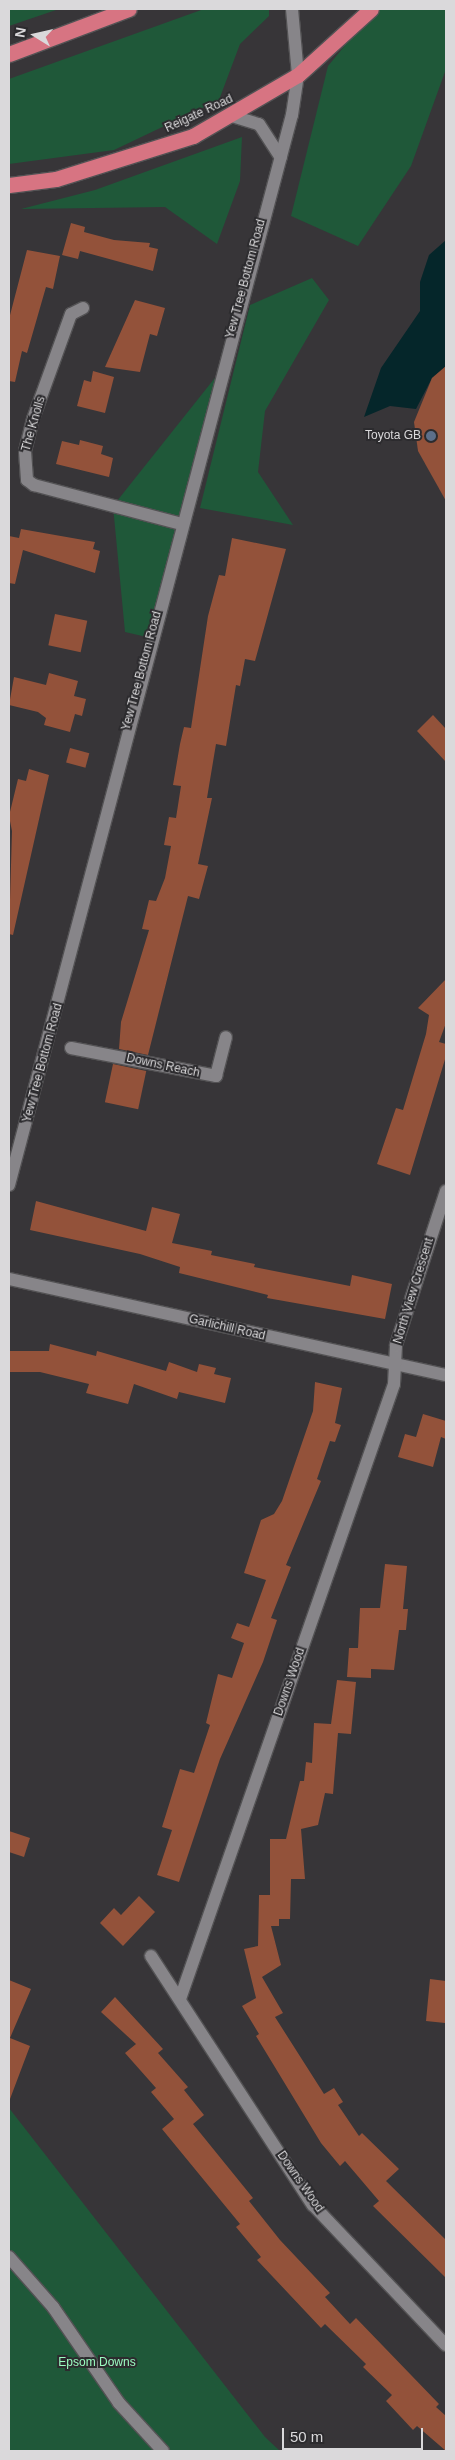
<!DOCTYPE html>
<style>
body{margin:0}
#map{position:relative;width:455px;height:2460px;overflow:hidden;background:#373538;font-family:Helvetica,sans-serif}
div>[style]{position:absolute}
.green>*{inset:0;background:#1f5839}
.water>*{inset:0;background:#05262a}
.building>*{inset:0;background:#93523a;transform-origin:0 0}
.roads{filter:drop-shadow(1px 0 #535254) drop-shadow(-1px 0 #535254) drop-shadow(0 1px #535254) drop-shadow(0 -1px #535254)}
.street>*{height:12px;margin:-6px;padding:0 6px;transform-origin:6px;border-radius:6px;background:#878589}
.secondary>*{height:12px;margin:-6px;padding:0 6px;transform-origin:6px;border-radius:6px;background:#878589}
.highway>*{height:15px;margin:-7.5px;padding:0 7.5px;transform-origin:7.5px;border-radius:7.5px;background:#d77482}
.dots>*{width:14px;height:14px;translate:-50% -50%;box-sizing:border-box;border:2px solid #2c2b2e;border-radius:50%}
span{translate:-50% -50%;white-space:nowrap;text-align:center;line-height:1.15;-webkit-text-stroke:4px #2c2b2e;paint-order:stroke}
.street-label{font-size:12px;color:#dad9db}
.poi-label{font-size:12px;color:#dad9db}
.right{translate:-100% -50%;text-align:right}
.park-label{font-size:12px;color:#9afbc0}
.frame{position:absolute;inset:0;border:10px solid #dad9db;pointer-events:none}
.north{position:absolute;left:10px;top:10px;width:50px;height:50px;-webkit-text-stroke:4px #2c2b2e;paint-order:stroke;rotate:280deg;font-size:14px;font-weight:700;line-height:20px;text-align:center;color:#dad9db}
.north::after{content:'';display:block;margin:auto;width:18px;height:22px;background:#dad9db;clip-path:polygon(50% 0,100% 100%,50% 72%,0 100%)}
.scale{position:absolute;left:282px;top:2428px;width:141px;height:22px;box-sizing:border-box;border:2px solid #dad9db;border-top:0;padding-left:6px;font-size:15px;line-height:18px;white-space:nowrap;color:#dad9db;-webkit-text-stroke:4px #2c2b2e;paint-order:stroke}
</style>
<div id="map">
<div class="green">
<i style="clip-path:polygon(9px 9px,59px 9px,9px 26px)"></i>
<i style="clip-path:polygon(204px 9px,269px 9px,269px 16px,240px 44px,219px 100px,114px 150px,9px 164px,9px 79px)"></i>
<i style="clip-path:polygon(375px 9px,446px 9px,446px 69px,411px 166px,358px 246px,291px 216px,328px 66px)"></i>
<i style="clip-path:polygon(242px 137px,240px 181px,217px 244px,165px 207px,21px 209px,95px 190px)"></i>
<i style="clip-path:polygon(312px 278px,329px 300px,265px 411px,258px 472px,293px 525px,200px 508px,250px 305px)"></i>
<i style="clip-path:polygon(222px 369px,151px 638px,125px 632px,113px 506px)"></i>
<i style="clip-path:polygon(9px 2108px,265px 2437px,280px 2451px,9px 2451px)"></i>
</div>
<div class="water">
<i style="clip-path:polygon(446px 240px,446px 366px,432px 378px,416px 409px,390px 406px,364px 417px,381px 368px,420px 311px,420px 282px,429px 255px)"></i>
</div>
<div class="building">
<i style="clip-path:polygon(71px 223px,85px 227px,84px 232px,114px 240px,150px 243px,149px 247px,158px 249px,153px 271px,80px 251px,78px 259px,62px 255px)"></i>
<i style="clip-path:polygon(27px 250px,60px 256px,53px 289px,46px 287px,27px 353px,22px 351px,15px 382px,9px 381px,9px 319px)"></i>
<i style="clip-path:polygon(135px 300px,165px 308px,157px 336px,150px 334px,140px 372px,105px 367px)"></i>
<i style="clip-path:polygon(446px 366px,446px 501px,418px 451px,414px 422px,432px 378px)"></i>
<i style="clip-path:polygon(93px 371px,114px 377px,105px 413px,77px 406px,84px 380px,91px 382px)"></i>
<i style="clip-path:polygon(80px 440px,103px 446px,101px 454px,113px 458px,109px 477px,56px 464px,62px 441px,79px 445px)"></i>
<i style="clip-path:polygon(21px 529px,95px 542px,93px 549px,100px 551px,95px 573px,23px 550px,15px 584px,9px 583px,9px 536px,19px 538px)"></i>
<i style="clip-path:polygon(232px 538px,286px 549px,255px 661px,245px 659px,240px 686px,236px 685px,226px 746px,216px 744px,207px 798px,212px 798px,198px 864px,208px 866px,199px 899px,188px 896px,148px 1055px,119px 1049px,121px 1022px,149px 930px,142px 929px,149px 900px,156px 901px,165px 878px,171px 846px,164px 845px,169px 817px,176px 818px,181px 786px,173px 785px,180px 744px,184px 727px,191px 728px,208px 616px,219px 575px,225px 576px)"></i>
<i style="left:55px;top:614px;width:33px;height:32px;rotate:12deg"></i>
<i style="clip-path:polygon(49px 673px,78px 681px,74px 696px,86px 699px,82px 716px,75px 714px,70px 732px,44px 725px,46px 718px,38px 712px,9px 705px,14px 677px,46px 685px)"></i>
<i style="clip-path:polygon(433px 715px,446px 729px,446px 762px,417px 731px)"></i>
<i style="left:70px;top:748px;width:20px;height:15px;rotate:15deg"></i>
<i style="clip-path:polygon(29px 769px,49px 775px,13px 935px,9px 934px,12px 831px,9px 816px,18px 779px,26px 781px)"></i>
<i style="clip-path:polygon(446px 979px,446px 1023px,439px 1042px,446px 1044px,446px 1056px,410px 1175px,377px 1164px,396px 1108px,403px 1110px,426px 1034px,429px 1015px,418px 1008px)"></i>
<i style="left:113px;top:1064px;width:34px;height:39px;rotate:12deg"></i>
<i style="clip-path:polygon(36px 1201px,146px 1231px,152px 1207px,180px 1214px,172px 1243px,212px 1251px,211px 1255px,255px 1264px,254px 1267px,350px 1286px,352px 1275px,392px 1284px,385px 1319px,267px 1298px,268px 1295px,179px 1273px,180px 1267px,140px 1254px,30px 1230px)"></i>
<i style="clip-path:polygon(50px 1344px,96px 1356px,97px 1351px,166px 1371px,169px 1362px,197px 1372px,199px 1364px,216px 1368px,214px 1374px,231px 1378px,225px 1403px,179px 1392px,177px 1399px,134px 1384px,128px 1404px,86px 1393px,89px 1384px,40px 1372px,9px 1372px,9px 1351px,49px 1351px)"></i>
<i style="clip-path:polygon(315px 1382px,342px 1388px,335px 1423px,341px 1425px,335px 1442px,330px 1441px,317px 1479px,321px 1481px,286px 1565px,291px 1567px,271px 1618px,277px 1620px,263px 1662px,220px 1759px,179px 1882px,157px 1875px,172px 1830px,162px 1827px,180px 1769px,194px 1773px,210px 1725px,206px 1723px,218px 1674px,232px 1678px,244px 1643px,231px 1638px,237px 1623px,249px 1627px,266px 1580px,244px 1573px,261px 1520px,274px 1514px,282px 1501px,313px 1411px)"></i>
<i style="clip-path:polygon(423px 1414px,446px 1421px,446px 1439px,441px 1437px,433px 1467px,398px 1457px,405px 1434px,416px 1437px)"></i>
<i style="clip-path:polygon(385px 1564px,407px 1566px,403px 1609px,408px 1609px,406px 1630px,399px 1630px,394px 1670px,371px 1669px,371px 1678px,347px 1677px,349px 1648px,358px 1648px,360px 1608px,380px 1608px)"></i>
<i style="clip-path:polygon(337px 1680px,356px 1682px,351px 1734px,338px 1733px,333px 1794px,325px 1793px,318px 1825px,301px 1829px,305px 1879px,291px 1879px,290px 1919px,279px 1919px,279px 1926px,271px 1926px,281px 1965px,262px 1977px,283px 2013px,275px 2017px,324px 2094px,334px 2088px,343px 2102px,338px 2105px,359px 2136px,362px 2133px,399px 2169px,386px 2181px,446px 2240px,446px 2278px,373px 2206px,379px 2201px,345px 2161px,340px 2166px,321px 2143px,256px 2036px,259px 2034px,242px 2006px,256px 1998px,244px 1949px,258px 1946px,259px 1895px,270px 1895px,270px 1839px,286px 1839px,300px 1781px,304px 1781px,306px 1762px,312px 1763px,314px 1723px,331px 1724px)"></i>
<i style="clip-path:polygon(9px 1831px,30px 1838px,24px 1857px,9px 1852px)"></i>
<i style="clip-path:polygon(139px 1896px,155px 1912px,123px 1946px,100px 1923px,114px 1908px,121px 1915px)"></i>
<i style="clip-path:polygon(430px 1979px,446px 1981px,445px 2023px,426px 2021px)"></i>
<i style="clip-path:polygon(9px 1980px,31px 1989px,10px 2038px,30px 2046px,10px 2099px)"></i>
<i style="clip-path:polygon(115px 1997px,163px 2049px,158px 2053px,188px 2087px,184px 2090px,204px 2115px,193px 2124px,253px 2198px,249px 2201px,280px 2240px,330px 2293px,325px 2297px,350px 2324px,356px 2318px,439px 2404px,436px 2407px,446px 2416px,446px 2451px,417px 2426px,413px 2430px,386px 2401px,392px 2395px,363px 2367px,366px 2364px,325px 2324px,321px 2328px,257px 2260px,261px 2257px,236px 2227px,240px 2224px,162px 2129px,174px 2119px,151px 2092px,156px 2088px,125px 2053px,136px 2044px,101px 2012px)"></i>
</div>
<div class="roads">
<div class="street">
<i style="left:83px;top:308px;width:13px;rotate:153deg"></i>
<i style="left:71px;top:314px;width:112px;rotate:109.9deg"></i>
<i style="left:33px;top:419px;width:33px;rotate:104deg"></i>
<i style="left:25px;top:451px;width:29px;rotate:86deg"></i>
<i style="left:27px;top:480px;width:9px;rotate:36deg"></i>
<i style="left:34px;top:485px;width:153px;rotate:14.8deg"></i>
<i style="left:71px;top:1048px;width:148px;rotate:10.9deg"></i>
<i style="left:216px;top:1076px;width:40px;rotate:-75.6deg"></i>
<i style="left:9px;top:1279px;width:447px;rotate:12.4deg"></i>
<i style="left:151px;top:1956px;width:297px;rotate:57deg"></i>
<i style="left:313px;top:2205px;width:193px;rotate:46.5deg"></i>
<i style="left:180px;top:1999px;width:651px;rotate:-70.81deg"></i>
<i style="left:394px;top:1384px;width:39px;rotate:-87deg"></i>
<i style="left:396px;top:1345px;width:162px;rotate:-72deg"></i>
</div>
<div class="secondary">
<i style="left:232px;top:116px;width:28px;rotate:17deg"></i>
<i style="left:259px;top:124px;width:40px;rotate:57.1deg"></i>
<i style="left:9px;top:1185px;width:1107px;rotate:-75.19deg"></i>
<i style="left:292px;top:115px;width:40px;rotate:-81.5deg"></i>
<i style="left:298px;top:75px;width:66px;rotate:-95.2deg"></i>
<i style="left:9px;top:2257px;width:67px;rotate:48.7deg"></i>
<i style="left:53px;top:2307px;width:116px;rotate:55.5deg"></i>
<i style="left:119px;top:2403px;width:65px;rotate:47.5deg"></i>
</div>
<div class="highway">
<i style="left:9px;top:54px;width:128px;rotate:-20.6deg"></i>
<i style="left:9px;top:185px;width:47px;rotate:-7.3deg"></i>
<i style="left:56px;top:179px;width:144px;rotate:-17.4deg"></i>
<i style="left:193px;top:136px;width:121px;rotate:-30.2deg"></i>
<i style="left:298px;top:75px;width:98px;rotate:-42.1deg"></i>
</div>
</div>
<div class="dots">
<i style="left:431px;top:436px;background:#5c6f8a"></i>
</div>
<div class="street-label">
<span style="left:199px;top:114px;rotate:-25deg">Reigate Road</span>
<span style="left:246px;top:279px;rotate:-75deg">Yew Tree Bottom Road</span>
<span style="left:34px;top:424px;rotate:-74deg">The Knolls</span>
<span style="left:142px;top:671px;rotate:-75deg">Yew Tree Bottom Road</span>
<span style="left:43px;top:1063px;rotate:-75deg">Yew Tree Bottom Road</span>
<span style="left:163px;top:1066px;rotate:12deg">Downs Reach</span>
<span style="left:414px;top:1291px;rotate:-73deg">North View Crescent</span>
<span style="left:227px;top:1328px;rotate:13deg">Garlichill Road</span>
<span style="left:290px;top:1682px;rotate:-71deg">Downs Wood</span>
<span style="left:300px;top:2182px;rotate:55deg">Downs Wood</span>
</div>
<div class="poi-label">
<span class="right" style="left:421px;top:436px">Toyota GB</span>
</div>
<div class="park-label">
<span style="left:97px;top:2363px">Epsom Downs</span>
</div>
<div class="frame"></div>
<div class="north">N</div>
<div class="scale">50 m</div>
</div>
